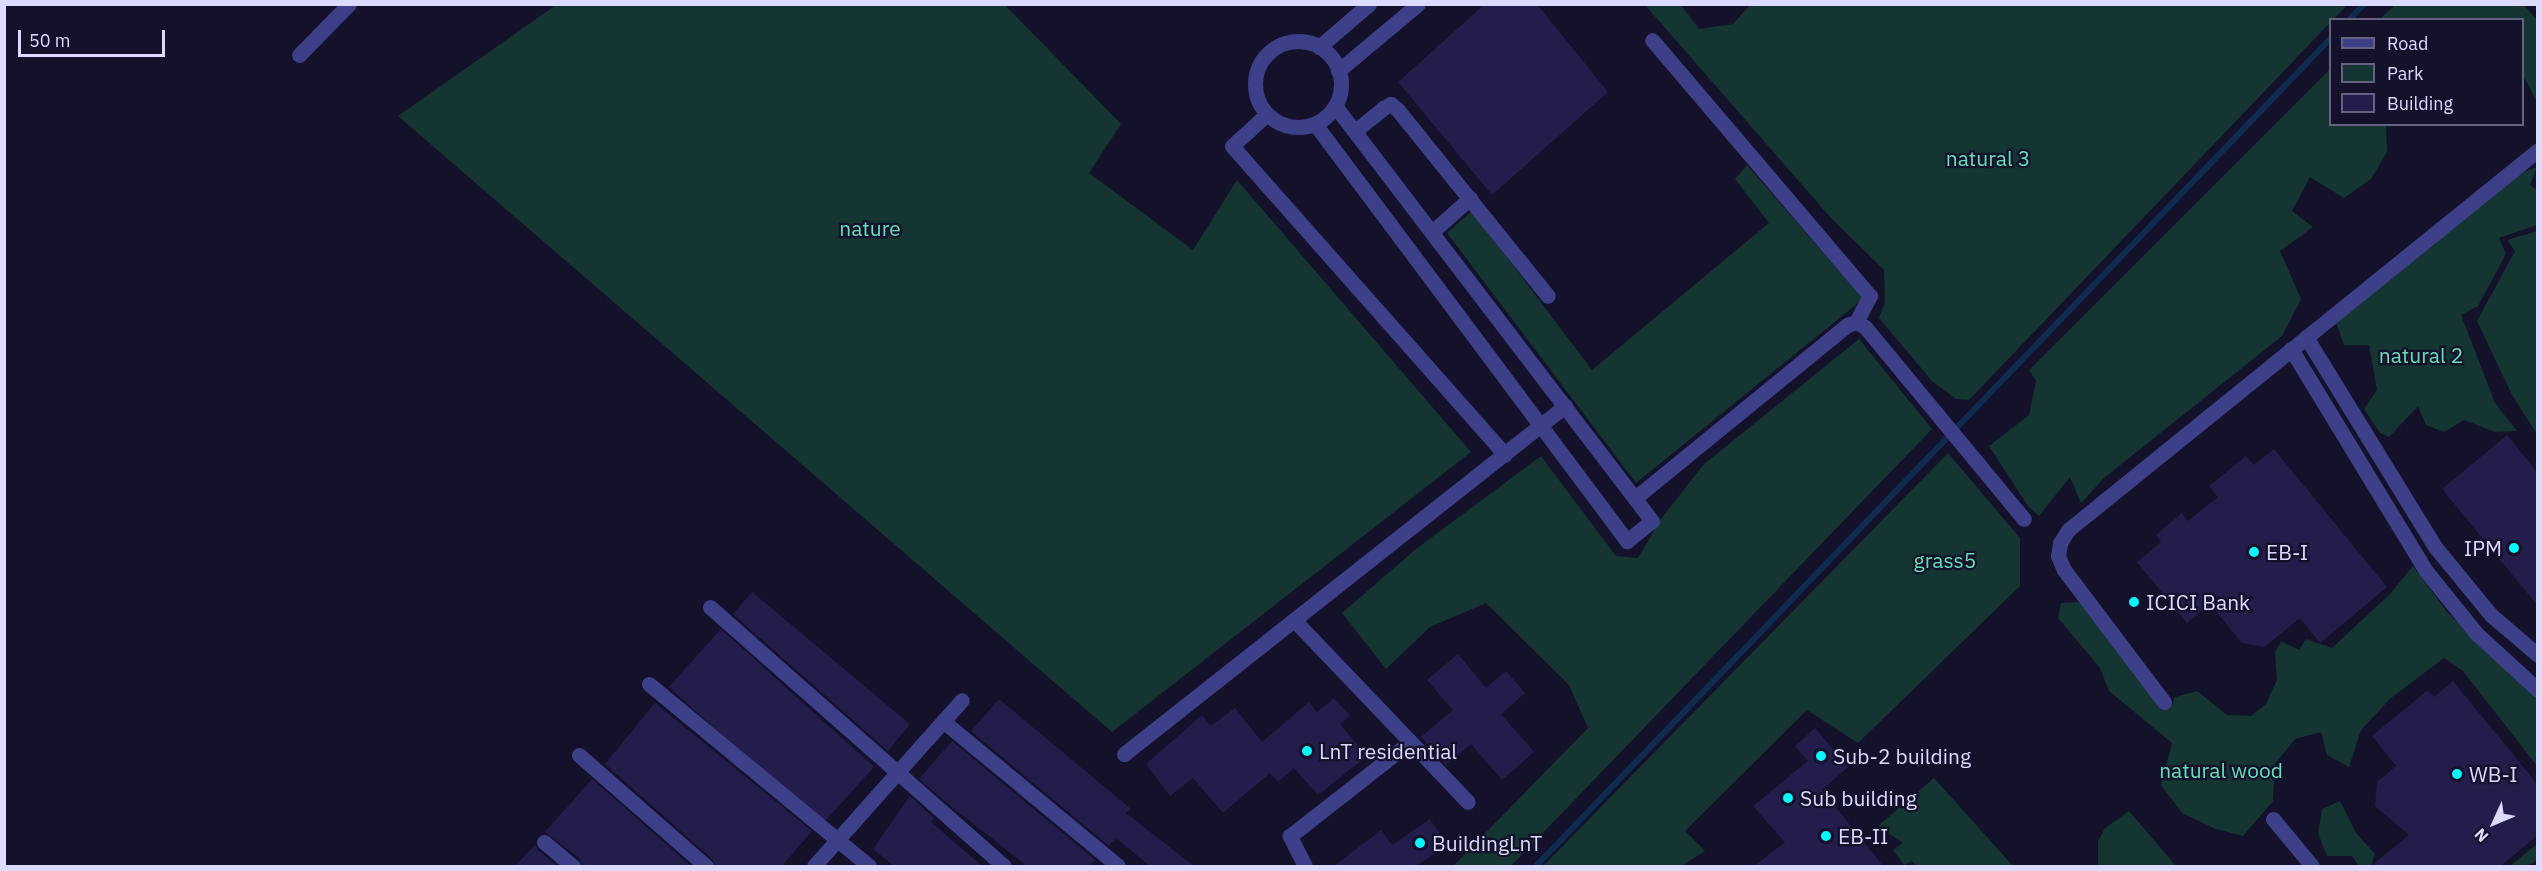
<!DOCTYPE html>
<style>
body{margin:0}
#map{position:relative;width:2542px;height:871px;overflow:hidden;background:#14112b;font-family:"IBM Plex Sans",sans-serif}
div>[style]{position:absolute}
.green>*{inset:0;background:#143531}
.stream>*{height:6px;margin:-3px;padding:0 3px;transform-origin:3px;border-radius:3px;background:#0f2c50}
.building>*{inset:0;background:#231d4b;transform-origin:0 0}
.minor>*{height:15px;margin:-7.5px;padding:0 7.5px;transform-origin:7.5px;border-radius:7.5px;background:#3d3f89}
.minor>.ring{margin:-7.5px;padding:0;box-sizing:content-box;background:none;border:15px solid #3d3f89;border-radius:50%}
.dots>*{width:16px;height:16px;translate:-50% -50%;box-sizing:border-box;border:3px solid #14112b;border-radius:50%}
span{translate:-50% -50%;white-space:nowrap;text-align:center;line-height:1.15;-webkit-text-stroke:4.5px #14112b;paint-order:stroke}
.park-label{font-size:21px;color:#65e0b9}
.poi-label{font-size:21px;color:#dcdbff}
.right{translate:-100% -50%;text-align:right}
.left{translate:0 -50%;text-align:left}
.frame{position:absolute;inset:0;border:6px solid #dcdbff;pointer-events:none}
.legend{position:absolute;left:2329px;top:18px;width:195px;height:108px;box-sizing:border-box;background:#14112b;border:2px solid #646280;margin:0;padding:8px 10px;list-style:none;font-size:18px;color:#dcdbff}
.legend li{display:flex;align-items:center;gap:12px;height:30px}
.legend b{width:30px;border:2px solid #646280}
.north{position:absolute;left:2464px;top:793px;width:60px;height:60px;-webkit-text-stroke:4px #14112b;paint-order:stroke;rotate:226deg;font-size:16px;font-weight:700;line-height:24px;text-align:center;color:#dcdbff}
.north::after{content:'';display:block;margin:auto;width:21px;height:27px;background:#dcdbff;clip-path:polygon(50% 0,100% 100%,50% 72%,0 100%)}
.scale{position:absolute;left:18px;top:30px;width:147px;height:27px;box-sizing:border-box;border:3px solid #dcdbff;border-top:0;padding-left:8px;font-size:18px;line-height:21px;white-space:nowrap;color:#dcdbff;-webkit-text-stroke:4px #14112b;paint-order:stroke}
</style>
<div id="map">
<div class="green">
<i style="clip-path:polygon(1751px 4px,2347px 4px,2347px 5px,1969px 400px,1956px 399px,1932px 381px,1879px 318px,1885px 302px,1884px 270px,1831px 218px,1645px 5px,1681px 5px,1699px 29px,1733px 24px)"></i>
<i style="clip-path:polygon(556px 5px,1005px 5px,1121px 124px,1089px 173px,1193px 250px,1237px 180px,1471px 452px,1112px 732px,398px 116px)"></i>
<i style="clip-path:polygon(2395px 5px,2524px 5px,2537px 20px,2537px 102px,2523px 75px,2522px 20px,2380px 19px)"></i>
<i style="clip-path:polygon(2330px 69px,2330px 124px,2386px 125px,2387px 152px,2371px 179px,2344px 198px,2310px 177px,2292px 211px,2313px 227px,2280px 251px,2301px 299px,2282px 336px,2104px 478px,2081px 503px,2070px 477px,2039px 516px,2028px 506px,1989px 446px,2029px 415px,2036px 381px,2029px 370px)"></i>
<i style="clip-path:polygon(1747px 165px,1863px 299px,1636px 483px,1447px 233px,1472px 211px,1592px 370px,1769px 223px,1735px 179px)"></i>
<i style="clip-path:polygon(2537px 167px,2530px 185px,2537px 190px,2537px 225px,2499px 238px,2506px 254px,2478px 306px,2461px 315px,2495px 403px,2517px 431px,2495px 432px,2464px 420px,2444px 432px,2426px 425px,2418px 406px,2389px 437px,2380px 433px,2364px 409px,2377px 390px,2369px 345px,2344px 345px,2335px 320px,2517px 174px)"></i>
<i style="clip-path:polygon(2537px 231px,2537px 434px,2512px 395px,2477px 321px,2515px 251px,2507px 240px)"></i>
<i style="clip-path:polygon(1859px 339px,1932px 429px,1511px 866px,1453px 866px,1588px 728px,1569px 685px,1486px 603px,1430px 627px,1386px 669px,1342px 613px,1416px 549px,1541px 456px,1616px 556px,1638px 558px,1661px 519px,1703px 465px)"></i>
<i style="clip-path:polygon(1948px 453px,2020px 538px,2020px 586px,1858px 743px,1807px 710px,1685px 831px,1705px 851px,1682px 866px,1543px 866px)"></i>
<i style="clip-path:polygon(2413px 566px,2448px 613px,2537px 695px,2537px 766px,2463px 671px,2444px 658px,2391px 698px,2361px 730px,2349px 767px,2327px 755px,2321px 732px,2295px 739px,2275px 764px,2273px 801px,2243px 836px,2216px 829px,2182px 813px,2161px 785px,2172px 743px,2109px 691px,2100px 668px,2058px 618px,2061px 603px,2081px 602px,2161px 710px,2172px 705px,2175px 697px,2197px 691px,2227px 715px,2251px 716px,2266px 704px,2277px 680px,2275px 653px,2281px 641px,2299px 650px,2306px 639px,2332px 648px,2390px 594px)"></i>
<i style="clip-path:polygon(1934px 778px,2013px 866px,1917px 866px,1912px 861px,1904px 865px,1893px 850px,1903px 843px,1878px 826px)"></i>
<i style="clip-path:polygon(2340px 801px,2356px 833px,2375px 854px,2371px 866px,2359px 866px,2352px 856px,2327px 856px,2318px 833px,2322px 809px)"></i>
<i style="clip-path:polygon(2129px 811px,2176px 866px,2098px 866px,2098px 841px,2105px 828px)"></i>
<i style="clip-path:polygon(2537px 844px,2537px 860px,2528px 866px,2510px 866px)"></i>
</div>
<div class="stream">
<i style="left:2349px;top:20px;width:22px;rotate:-47deg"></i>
<i style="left:1536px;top:866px;width:1146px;rotate:-46.17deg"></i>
</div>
<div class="building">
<i style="clip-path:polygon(1485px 4px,1537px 4px,1608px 92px,1492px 195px,1398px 82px)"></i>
<i style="clip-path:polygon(2507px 435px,2538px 473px,2538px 606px,2442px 489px)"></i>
<i style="clip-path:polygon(2274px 449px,2387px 587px,2320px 643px,2300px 618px,2264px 647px,2242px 643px,2210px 604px,2187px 623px,2137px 562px,2161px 542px,2156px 535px,2182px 513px,2188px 521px,2218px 497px,2209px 486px,2246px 456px,2254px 465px)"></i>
<i style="clip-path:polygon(752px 592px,910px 724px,888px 751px,733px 614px)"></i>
<i style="left:721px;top:629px;width:206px;height:78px;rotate:42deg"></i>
<i style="clip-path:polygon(1458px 654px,1486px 688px,1506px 671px,1525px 693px,1501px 714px,1534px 752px,1502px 780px,1471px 744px,1446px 765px,1421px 737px,1453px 710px,1427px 680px)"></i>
<i style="clip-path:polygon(2453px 681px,2538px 785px,2538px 835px,2499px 867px,2370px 867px,2409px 835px,2375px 806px,2377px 782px,2396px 766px,2372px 736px,2428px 690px,2434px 697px)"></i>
<i style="clip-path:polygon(1334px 698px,1350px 716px,1340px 724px,1367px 756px,1318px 795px,1294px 768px,1278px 782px,1270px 773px,1223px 813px,1193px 778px,1170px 796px,1146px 764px,1202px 715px,1211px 726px,1235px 708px,1262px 742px,1309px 702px,1317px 712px)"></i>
<i style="clip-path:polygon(999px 699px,1131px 809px,1126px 813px,1195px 867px,1151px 867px,1116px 838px,1109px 846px,971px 731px)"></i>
<i style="clip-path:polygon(655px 703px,812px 831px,781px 867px,716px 867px,712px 859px,605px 764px)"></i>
<i style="clip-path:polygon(1815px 728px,1848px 767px,1822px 790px,1884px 867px,1753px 867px,1785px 842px,1753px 806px,1808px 761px,1795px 746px)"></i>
<i style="clip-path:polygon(952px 741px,1095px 860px,1089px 867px,1028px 867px,947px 803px,919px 779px)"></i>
<i style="clip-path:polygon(592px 779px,692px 867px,583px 867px,579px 858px,545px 832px)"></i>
<i style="clip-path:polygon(910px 796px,934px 818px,931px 822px,983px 867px,895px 867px,873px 849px)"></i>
<i style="clip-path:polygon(1430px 819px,1447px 845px,1415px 867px,1333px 867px,1381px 830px,1392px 845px)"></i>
<i style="clip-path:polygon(535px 845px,538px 850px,558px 867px,514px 867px)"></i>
</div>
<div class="minor">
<i class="ring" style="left:1255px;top:41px;width:71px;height:71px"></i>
<i style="left:1319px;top:47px;width:66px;rotate:-40.7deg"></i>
<i style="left:299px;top:55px;width:71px;rotate:-45.6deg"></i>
<i style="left:1338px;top:71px;width:104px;rotate:-39.9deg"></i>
<i style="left:1267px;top:114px;width:47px;rotate:137.6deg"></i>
<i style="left:1232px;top:146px;width:412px;rotate:48.5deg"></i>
<i style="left:1315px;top:124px;width:521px;rotate:53.2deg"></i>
<i style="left:1627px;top:541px;width:32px;rotate:-39deg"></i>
<i style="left:1652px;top:521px;width:522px;rotate:-127.37deg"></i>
<i style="left:1355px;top:131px;width:36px;rotate:-39deg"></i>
<i style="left:1383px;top:108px;width:9px;rotate:-27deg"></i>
<i style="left:1391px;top:104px;width:8px;rotate:40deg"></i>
<i style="left:1397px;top:109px;width:240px;rotate:51.1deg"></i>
<i style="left:1432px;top:232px;width:51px;rotate:-41.8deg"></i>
<i style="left:1856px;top:322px;width:10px;rotate:29deg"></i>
<i style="left:1865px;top:327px;width:249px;rotate:50.4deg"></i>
<i style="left:2306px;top:337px;width:248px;rotate:58.4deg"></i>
<i style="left:2436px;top:548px;width:87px;rotate:50.6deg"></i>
<i style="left:2491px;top:615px;width:62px;rotate:40.4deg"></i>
<i style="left:2291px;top:349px;width:260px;rotate:58.7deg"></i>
<i style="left:2426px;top:571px;width:80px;rotate:51.1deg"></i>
<i style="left:2476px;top:633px;width:84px;rotate:42.6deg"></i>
<i style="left:1635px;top:498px;width:274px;rotate:-39.2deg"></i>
<i style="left:1847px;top:325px;width:9px;rotate:-18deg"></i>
<i style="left:1856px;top:322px;width:30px;rotate:-62deg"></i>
<i style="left:1870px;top:296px;width:336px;rotate:-130.4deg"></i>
<i style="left:710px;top:607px;width:392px;rotate:41.4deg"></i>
<i style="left:1295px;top:621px;width:250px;rotate:46.3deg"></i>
<i style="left:649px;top:684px;width:286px;rotate:39.6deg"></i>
<i style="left:2164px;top:702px;width:166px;rotate:-127.1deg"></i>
<i style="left:2064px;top:570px;width:15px;rotate:-113deg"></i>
<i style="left:2058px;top:556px;width:13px;rotate:-81deg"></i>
<i style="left:2060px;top:543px;width:15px;rotate:-58deg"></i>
<i style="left:2068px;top:530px;width:604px;rotate:-38.96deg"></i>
<i style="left:943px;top:721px;width:227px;rotate:39.6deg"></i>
<i style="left:1124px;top:754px;width:562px;rotate:-38.28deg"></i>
<i style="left:579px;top:755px;width:169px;rotate:41.2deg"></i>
<i style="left:2273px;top:819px;width:61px;rotate:50.3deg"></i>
<i style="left:544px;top:842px;width:38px;rotate:40deg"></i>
<i style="left:814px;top:866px;width:222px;rotate:-48.3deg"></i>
<i style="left:1305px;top:866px;width:34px;rotate:-117deg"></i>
<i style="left:1290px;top:836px;width:152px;rotate:-38.1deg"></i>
</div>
<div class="dots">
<i style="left:2514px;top:548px;background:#08f6fd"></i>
<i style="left:2254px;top:552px;background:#08f6fd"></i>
<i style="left:2134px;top:602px;background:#08f6fd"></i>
<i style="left:1307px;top:751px;background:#08f6fd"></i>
<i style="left:1821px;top:756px;background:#08f6fd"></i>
<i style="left:2457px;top:774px;background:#08f6fd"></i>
<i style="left:1788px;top:798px;background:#08f6fd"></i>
<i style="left:1826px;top:836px;background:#08f6fd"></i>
<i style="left:1420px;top:843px;background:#08f6fd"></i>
</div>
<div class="park-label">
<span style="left:1988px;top:158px">natural 3</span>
<span style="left:870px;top:228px">nature</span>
<span style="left:2421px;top:355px">natural 2</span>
<span style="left:1945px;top:560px">grass5</span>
<span style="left:2221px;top:770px">natural wood</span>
</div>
<div class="poi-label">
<span class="right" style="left:2502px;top:548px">IPM</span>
<span class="left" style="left:2266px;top:552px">EB-I</span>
<span class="left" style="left:2146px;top:602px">ICICI Bank</span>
<span class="left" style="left:1319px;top:751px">LnT residential</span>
<span class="left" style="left:1833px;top:756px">Sub-2 building</span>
<span class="left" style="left:2469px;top:774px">WB-I</span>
<span class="left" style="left:1800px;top:798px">Sub building</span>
<span class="left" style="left:1838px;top:836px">EB-II</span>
<span class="left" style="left:1432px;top:843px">BuildingLnT</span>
</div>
<div class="frame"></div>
<ul class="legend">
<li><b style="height:8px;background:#3d3f89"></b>Road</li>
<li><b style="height:16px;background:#143531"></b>Park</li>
<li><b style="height:16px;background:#231d4b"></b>Building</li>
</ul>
<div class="north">N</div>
<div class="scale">50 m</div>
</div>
